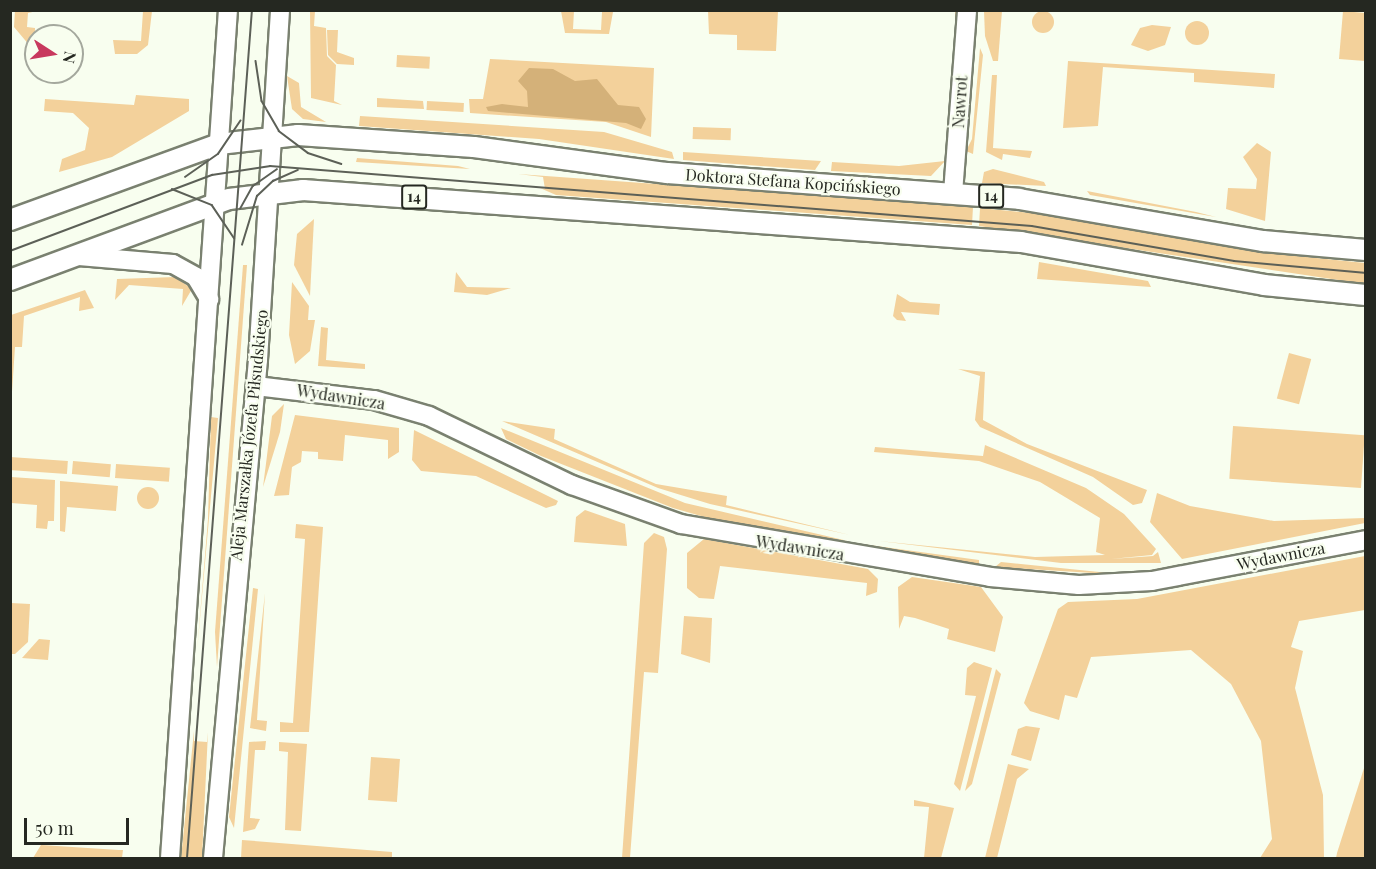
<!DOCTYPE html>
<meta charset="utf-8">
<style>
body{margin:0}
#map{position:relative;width:1376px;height:869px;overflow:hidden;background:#f8feef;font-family:"Playfair Display",serif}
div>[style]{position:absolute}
.green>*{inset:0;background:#f3d19b;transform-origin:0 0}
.round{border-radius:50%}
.forest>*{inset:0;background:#d4b179}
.roads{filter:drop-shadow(2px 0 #7a8170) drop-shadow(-2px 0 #7a8170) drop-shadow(0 2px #7a8170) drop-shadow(0 -2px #7a8170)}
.secondary>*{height:18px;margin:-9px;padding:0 9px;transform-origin:9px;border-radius:9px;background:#fff}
.primary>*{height:20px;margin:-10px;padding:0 10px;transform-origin:10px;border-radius:10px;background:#fff}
.tram>*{height:1.5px;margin:-0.75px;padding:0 0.75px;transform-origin:0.75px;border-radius:0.75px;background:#5c6057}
span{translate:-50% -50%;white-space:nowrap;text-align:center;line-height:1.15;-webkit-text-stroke:4.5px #f8feef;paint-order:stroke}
.shield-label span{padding:2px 4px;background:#f8feef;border:2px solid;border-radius:4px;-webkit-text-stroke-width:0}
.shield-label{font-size:15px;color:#252821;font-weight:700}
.street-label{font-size:16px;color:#252821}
.frame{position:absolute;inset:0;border:12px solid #252821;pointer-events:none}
.north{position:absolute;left:24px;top:24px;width:60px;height:60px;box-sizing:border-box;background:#f8feef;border:2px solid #a4a89d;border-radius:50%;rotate:102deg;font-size:16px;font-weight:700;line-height:24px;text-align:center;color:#252821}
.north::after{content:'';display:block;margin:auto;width:21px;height:27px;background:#c8395e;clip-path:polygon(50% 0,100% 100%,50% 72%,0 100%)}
.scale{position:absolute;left:24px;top:818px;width:105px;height:27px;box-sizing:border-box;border:3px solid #252821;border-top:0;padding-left:8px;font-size:18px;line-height:21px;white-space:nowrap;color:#252821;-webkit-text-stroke:4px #f8feef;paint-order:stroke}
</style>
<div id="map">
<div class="green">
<i style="clip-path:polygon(15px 10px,37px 11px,28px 13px,27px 27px,35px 28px,35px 35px,73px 33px,72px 40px,36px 36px,36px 47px,30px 46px,14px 27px)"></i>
<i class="round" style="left:1032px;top:11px;width:22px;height:22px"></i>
<i style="clip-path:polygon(138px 11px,152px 11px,148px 45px,137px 54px,115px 54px,113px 40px,141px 41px,143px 11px)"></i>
<i style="clip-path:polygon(310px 11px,315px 11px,314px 26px,326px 28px,327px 56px,336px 65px,334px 101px,342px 105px,311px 98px)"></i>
<i style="clip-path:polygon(561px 11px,574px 11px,573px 29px,601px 30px,602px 12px,613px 12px,609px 34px,565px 33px)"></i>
<i style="clip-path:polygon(708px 11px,778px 11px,776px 51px,737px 50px,737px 35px,709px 34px)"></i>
<i style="left:955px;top:11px;width:3px;height:125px"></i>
<i style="clip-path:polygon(984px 11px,1002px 11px,998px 61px,993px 61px,985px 36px)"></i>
<i style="clip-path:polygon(1343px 11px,1365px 13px,1365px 61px,1339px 59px)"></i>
<i class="round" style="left:1185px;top:21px;width:24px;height:24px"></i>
<i style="clip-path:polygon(1152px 25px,1171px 27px,1165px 45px,1148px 51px,1131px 45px,1140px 28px)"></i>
<i style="clip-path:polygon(327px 30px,338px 30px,337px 52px,354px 58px,354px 65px,337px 64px,328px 55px)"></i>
<i style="clip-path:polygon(980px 48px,983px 55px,973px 154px,966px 151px,972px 139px)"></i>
<i style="left:397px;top:55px;width:33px;height:12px;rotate:3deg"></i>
<i style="clip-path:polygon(490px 59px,654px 68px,651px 137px,606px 122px,470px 113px,469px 99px,483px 99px)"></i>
<i style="clip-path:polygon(1068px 61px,1275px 74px,1274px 88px,1194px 82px,1194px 73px,1103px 67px,1098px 126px,1063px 128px)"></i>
<i style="clip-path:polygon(992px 75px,997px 75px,993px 148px,1032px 151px,1030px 158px,1003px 154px,1002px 160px,986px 152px)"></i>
<i style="clip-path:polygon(287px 76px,299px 83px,301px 107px,326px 122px,303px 119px,292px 109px)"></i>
<i style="clip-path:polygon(136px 95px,189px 99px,189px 111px,112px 157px,59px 172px,62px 159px,85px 150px,89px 128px,73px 113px,44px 111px,45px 99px,134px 105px)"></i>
<i style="clip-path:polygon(377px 98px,423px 101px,424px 109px,377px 107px)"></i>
<i style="left:427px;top:101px;width:37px;height:9px;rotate:3deg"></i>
<i style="clip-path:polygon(360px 116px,604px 132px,672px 152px,674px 159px,539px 139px,359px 126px)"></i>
<i style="left:693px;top:127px;width:38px;height:12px;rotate:2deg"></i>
<i style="clip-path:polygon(1257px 143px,1271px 152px,1265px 221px,1226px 209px,1228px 188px,1256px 189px,1257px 179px,1243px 157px)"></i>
<i style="clip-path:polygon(683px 152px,821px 161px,815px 170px,683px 160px)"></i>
<i style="clip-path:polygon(357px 158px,458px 166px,470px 169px,356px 162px)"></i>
<i style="clip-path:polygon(945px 161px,931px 176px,831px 171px,832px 162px,899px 166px)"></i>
<i style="clip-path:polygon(993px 169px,1044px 182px,1046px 186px,982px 183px,984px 172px)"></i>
<i style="clip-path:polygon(518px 174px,973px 207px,972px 225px,556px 195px,540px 188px,545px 189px,543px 177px)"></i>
<i style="clip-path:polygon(1087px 191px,1196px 212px,1216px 217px,1090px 195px)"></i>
<i style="clip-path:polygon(980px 208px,1071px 217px,1258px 252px,1365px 263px,1365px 284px,979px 226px)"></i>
<i style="clip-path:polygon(314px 219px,310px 296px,294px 265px,297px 234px)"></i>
<i style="clip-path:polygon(1039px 262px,1148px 281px,1151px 287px,1037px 279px)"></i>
<i style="clip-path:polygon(243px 265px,247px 265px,217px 667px,215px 632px)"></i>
<i style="clip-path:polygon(456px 272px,467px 287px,511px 288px,487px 295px,454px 292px)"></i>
<i style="clip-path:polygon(175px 277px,192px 289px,182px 306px,183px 289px,129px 285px,115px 300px,117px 279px)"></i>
<i style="clip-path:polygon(292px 282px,309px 306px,308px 320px,315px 320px,310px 351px,295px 364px,289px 335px)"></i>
<i style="clip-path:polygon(85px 290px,94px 308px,79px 311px,80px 297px,24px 316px,22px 347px,15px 347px,11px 407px,11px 315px)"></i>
<i style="clip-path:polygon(897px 294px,910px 302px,940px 304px,939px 315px,901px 312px,906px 321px,897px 320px,893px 316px)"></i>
<i style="clip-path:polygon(321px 327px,328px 328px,326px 360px,365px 364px,365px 369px,318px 366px)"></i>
<i style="left:1289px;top:353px;width:23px;height:47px;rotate:15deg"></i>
<i style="clip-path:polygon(958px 369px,985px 372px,983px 420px,1027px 444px,1147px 490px,1142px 503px,1133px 505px,1093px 477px,980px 427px,975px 420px,980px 376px)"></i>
<i style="clip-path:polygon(284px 404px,280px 432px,263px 487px,272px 416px)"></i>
<i style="clip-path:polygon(295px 415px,399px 428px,399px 452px,388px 459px,388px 440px,345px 435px,343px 461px,318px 459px,318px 452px,302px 451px,301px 462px,292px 467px,289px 495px,274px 496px)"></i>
<i style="clip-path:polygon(211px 417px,218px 418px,197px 652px,208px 519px)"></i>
<i style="clip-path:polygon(502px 421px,555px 429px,554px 439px,656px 484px,727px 496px,726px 505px,850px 535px,710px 504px,658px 488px)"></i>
<i style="left:1233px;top:426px;width:132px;height:53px;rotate:4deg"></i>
<i style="clip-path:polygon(501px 428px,685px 503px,848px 541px,736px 526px,673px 508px,541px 456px,506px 439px)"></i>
<i style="clip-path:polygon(414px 430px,558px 501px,556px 505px,546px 508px,476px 476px,421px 471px,412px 460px)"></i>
<i style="clip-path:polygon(985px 445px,1086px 488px,1124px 514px,1156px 549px,1152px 555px,1111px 559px,1153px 556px,1158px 552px,1161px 563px,1061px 563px,879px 541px,1035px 557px,1105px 555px,1096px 552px,1100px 518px,1040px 482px,979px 461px,874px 452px,875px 447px,983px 456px)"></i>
<i style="left:10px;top:457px;width:58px;height:13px;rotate:4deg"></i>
<i style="left:73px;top:461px;width:38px;height:13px;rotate:5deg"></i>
<i style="left:116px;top:464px;width:54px;height:14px;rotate:4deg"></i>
<i style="clip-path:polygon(11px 477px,55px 480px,54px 521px,48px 521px,47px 529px,36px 528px,37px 505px,11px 503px)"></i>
<i style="clip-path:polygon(60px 481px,118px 486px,116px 511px,67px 507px,65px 532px,60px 531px)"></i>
<i class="round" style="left:137px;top:487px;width:22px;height:22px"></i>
<i style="clip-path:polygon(1157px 493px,1190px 506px,1274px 521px,1365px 518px,1365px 523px,1182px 559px,1150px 522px)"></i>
<i style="clip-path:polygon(585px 510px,625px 524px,627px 546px,574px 542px,576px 517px)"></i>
<i style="clip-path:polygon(296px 524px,323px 527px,309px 732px,280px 732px,280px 722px,293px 723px,305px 539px,295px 538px)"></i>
<i style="clip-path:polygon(654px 533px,664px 537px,667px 549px,658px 673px,644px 672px,630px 858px,622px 858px,644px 543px)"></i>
<i style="clip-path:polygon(704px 539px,868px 569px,878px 579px,877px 592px,866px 596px,867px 583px,720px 566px,714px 599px,699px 598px,687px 588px,687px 553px)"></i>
<i style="clip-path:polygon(862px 544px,979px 560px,979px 565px,865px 548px)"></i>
<i style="clip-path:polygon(1365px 556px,1365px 610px,1299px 621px,1291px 647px,1303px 651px,1295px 688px,1323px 795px,1324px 858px,1260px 858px,1272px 839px,1261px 741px,1231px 684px,1191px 650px,1091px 657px,1077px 698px,1065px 695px,1059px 720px,1030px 711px,1024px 703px,1058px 609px,1068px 602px,1137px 599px)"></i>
<i style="clip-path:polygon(1001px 562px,1109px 573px,1109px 574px,995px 567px)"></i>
<i style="clip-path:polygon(912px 577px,981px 587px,1003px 617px,995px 652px,947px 639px,949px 629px,915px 618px,904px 616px,899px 629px,898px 587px)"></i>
<i style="clip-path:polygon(253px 588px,258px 589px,234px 828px,229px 817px)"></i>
<i style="clip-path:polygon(265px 593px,257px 720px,267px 721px,266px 731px,250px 728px)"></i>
<i style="clip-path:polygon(11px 603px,30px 604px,28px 642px,15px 654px,11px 654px)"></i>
<i style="clip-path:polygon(684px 616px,712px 618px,710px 663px,681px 654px)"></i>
<i style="clip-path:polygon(39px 639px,50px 640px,48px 660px,22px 658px)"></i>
<i style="clip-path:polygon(974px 662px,992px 668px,960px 791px,954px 784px,976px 696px,965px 695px,967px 668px)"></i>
<i style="clip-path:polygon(996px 669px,1001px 674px,972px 784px,965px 791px)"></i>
<i style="clip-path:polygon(1026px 726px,1040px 728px,1031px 761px,1011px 755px,1018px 729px)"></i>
<i style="clip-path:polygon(194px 731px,194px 741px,207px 742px,208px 732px,202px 858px,181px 858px)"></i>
<i style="clip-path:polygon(266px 741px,265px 750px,255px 750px,250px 818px,260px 819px,255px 829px,243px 832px,249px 742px)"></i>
<i style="clip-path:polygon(279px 742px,307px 744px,301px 831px,285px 830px,288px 752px,279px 751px)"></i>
<i style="left:371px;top:757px;width:29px;height:43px;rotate:4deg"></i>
<i style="clip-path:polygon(1008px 764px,1029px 769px,1017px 779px,997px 858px,985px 858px)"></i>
<i style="clip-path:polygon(1365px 765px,1365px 858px,1336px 858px,1337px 853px)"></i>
<i style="clip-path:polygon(914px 800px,954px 808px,941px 858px,924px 858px,929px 807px,914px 806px)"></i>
<i style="clip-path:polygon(242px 840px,392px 852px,392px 858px,241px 858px)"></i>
<i style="clip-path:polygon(41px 845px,119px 850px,123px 850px,122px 858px,33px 858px)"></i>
</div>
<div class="forest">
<i style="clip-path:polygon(529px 68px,553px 69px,575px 81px,597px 79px,618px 105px,639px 107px,646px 119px,641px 129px,626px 123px,488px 111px,486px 107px,502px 104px,528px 107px,527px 91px,518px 81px)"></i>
</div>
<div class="roads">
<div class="secondary">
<i style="left:953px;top:193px;width:184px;rotate:-85.6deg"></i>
<i style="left:79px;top:256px;width:94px;rotate:4.9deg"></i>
<i style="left:173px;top:264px;width:26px;rotate:29deg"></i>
<i style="left:196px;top:277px;width:26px;rotate:59deg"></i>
<i style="left:256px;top:386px;width:119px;rotate:6.8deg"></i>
<i style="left:374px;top:400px;width:57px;rotate:16.2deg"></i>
<i style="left:429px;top:416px;width:159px;rotate:25.8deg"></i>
<i style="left:572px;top:485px;width:116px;rotate:19.7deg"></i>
<i style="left:681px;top:524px;width:314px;rotate:9.7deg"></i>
<i style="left:990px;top:577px;width:89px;rotate:5.1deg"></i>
<i style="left:1079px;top:585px;width:73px;rotate:-3.1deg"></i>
<i style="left:1152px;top:581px;width:218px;rotate:-10.8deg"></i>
<i style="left:170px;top:858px;width:850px;rotate:-86.09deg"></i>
<i style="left:213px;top:858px;width:500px;rotate:-84.84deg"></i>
<i style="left:258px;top:360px;width:351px;rotate:-86.4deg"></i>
</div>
<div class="primary">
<i style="left:10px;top:220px;width:222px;rotate:-20deg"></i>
<i style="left:219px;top:144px;width:80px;rotate:-6.5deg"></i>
<i style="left:298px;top:135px;width:176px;rotate:3.9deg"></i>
<i style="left:474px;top:147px;width:195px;rotate:7.7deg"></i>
<i style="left:667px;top:173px;width:353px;rotate:4.2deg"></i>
<i style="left:1019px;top:199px;width:248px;rotate:9.8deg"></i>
<i style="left:1263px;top:241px;width:103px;rotate:5deg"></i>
<i style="left:10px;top:280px;width:233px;rotate:-20.3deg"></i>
<i style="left:229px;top:199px;width:75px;rotate:-6.9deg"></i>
<i style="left:303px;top:190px;width:720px;rotate:4.14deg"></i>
<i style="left:1021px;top:242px;width:247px;rotate:10deg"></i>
<i style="left:1264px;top:285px;width:102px;rotate:5.6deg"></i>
</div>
</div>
<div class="tram">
<i style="left:256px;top:61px;width:40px;rotate:81.5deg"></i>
<i style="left:262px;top:101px;width:34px;rotate:60deg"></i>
<i style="left:279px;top:131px;width:36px;rotate:37deg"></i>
<i style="left:308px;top:153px;width:35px;rotate:18deg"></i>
<i style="left:185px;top:177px;width:40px;rotate:-34.9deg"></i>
<i style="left:218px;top:154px;width:40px;rotate:-56deg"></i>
<i style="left:172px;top:189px;width:43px;rotate:21.8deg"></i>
<i style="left:212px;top:205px;width:40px;rotate:56deg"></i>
<i style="left:240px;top:209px;width:26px;rotate:-61deg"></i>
<i style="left:253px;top:186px;width:29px;rotate:-35deg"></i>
<i style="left:242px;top:245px;width:51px;rotate:-73deg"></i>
<i style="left:257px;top:196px;width:22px;rotate:-43deg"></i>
<i style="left:273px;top:181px;width:27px;rotate:-24deg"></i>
<i style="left:10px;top:251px;width:216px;rotate:-20.6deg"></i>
<i style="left:212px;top:175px;width:59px;rotate:-8.8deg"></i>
<i style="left:270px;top:166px;width:764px;rotate:4.5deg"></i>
<i style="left:1032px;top:226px;width:205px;rotate:9.8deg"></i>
<i style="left:1234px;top:261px;width:133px;rotate:5.2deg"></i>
<i style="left:187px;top:858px;width:850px;rotate:-85.62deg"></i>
</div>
<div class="shield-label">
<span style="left:991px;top:196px">14</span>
<span style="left:414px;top:197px">14</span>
</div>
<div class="street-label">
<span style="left:960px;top:102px;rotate:-86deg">Nawrot</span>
<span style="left:793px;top:182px;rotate:4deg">Doktora Stefana Kopcińskiego</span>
<span style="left:341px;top:397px;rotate:9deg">Wydawnicza</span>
<span style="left:249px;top:435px;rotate:-84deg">Aleja Marszałka Józefa Piłsudskiego</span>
<span style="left:800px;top:548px;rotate:9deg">Wydawnicza</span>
<span style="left:1281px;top:556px;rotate:-11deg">Wydawnicza</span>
</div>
<div class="frame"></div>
<div class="north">N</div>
<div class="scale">50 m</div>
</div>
